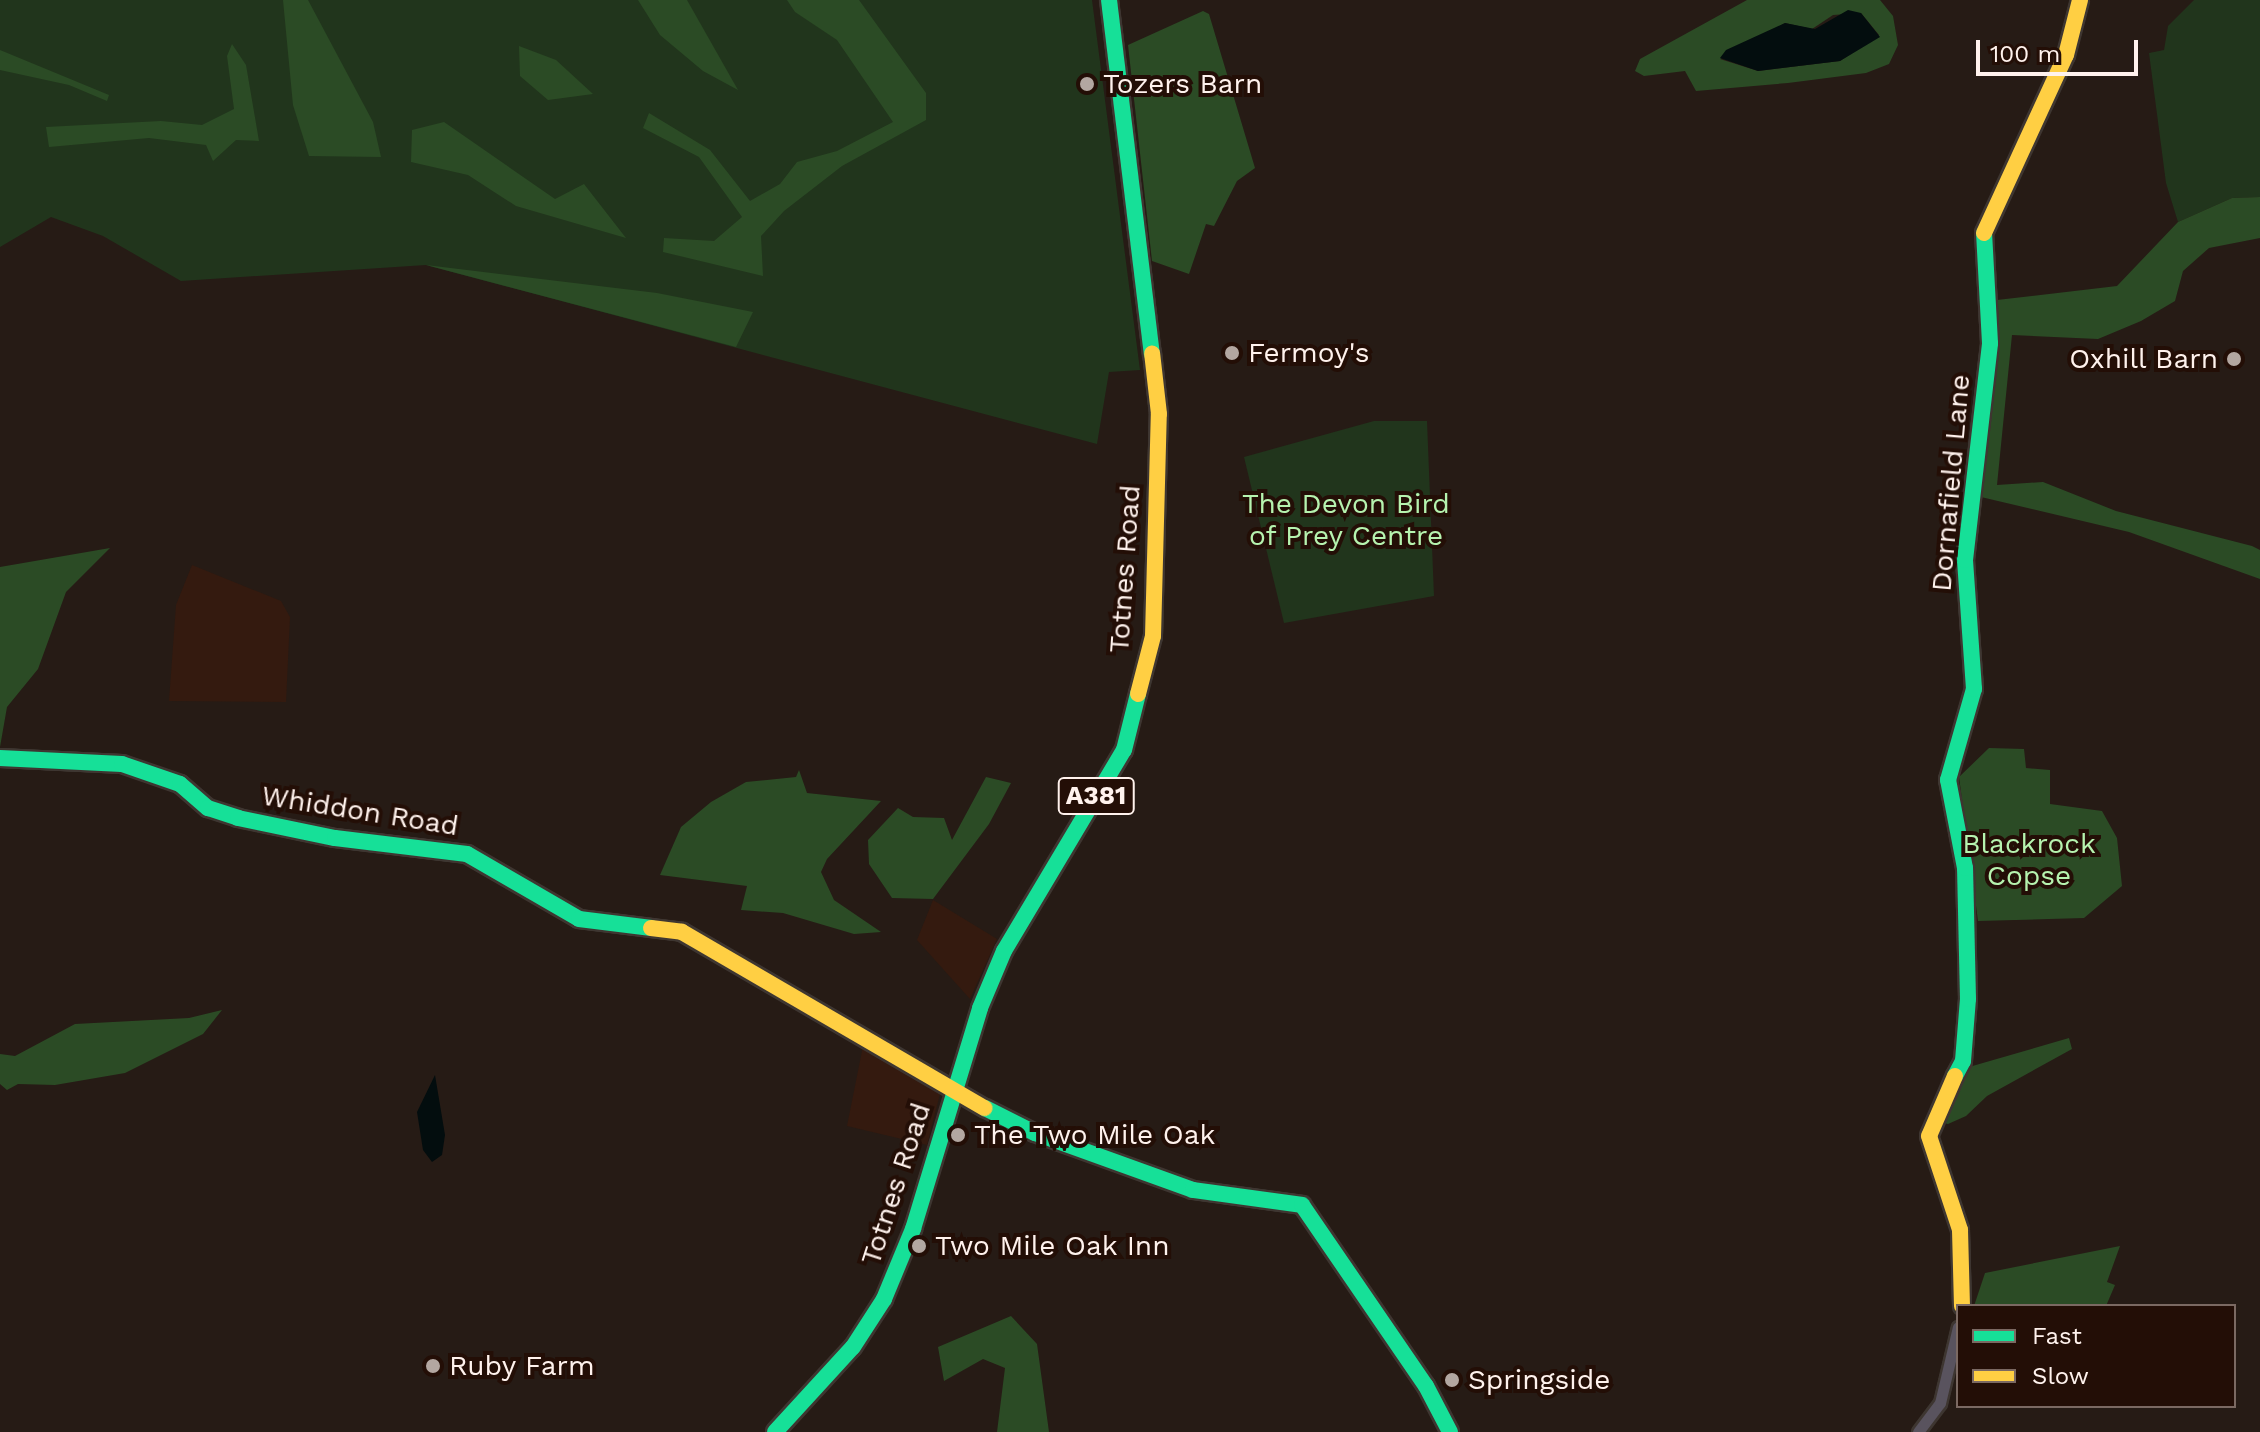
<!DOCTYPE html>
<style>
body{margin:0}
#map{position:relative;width:2260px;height:1432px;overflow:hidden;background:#261b15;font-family:"Work Sans",sans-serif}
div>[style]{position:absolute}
.built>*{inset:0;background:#341a0f}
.green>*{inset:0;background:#21351c}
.forest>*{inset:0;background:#2b4b25}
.water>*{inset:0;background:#030d0e}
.roads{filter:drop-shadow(2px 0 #3e3631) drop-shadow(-2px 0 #3e3631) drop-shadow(0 2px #3e3631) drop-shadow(0 -2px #3e3631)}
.street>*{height:11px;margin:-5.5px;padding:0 5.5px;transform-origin:5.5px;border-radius:5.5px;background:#59535e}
.fast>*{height:16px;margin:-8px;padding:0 8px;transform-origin:8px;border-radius:8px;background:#16e098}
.slow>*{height:16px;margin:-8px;padding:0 8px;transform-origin:8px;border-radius:8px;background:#ffcf43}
.dots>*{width:22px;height:22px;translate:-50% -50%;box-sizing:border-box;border:4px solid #230e06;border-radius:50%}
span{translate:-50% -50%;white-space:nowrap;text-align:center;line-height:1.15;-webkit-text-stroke:8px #230e06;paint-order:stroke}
.shield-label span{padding:2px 6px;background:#230e06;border:2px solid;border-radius:6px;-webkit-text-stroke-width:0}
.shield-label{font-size:26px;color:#fff2ed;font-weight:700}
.poi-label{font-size:28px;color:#fff2ed}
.left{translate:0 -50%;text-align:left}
.right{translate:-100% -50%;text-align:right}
.street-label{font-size:28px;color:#fff2ed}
.park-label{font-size:28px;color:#b6f3af}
.legend{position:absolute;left:1956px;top:1304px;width:280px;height:104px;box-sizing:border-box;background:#230e06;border:2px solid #7b6962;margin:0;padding:10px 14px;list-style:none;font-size:24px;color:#fff2ed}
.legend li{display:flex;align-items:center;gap:16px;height:40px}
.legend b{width:40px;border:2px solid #7b6962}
.scale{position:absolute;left:1976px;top:40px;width:162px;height:36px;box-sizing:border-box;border:4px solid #fff2ed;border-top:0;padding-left:10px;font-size:24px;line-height:28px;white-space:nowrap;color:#fff2ed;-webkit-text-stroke:6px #230e06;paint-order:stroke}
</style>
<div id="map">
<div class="built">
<i style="clip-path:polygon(192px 565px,281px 601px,290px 617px,286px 702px,169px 701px,176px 605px)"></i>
<i style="clip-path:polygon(933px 900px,997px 939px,970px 999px,917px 940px)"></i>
<i style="clip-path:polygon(863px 1046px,941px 1090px,927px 1145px,847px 1126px)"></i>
</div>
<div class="green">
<i style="clip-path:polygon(0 0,1092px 0,1140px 370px,1109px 372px,1097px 444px,426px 265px,181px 281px,103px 236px,51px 217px,0 247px)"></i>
<i style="clip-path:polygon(2194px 0,2260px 0,2260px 197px,2232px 198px,2178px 222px,2166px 183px,2149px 53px,2164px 50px,2168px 26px)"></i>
<i style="clip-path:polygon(1374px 421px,1427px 421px,1434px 596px,1284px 623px,1244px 457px)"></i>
</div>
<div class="forest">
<i style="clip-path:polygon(283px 0,308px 0,373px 122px,381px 157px,309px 156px,293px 105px)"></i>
<i style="clip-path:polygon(638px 0,687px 0,738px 90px,703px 71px,660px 35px)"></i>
<i style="clip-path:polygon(787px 0,859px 0,926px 93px,926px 120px,842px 166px,784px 211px,761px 236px,763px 276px,663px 252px,664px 238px,714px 241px,742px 217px,699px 157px,643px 128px,649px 113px,710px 150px,750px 201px,780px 184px,797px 162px,837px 151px,893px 122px,837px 40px,795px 12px)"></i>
<i style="clip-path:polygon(evenodd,1747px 0,1880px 0,1893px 16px,1898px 45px,1889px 64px,1866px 73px,1788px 83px,1696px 91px,1685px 71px,1644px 76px,1635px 71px,1640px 59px,1747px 0,1861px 13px,1879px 35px,1840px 61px,1758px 71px,1720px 59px,1785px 23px,1812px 29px,1833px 15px,1861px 13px)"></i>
<i style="clip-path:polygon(1203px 11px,1209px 14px,1255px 168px,1237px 181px,1214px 226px,1206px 224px,1189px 274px,1152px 261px,1128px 45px)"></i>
<i style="clip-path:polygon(232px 44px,246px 65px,259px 141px,236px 140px,213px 161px,206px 145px,149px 138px,49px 147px,46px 127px,161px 121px,202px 125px,234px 109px,227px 56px)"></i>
<i style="clip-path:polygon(519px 46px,556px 60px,593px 94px,548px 100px,520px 76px)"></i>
<i style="clip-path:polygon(0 50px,109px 95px,107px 101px,69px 85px,0 70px)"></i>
<i style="clip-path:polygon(444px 122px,555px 199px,584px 184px,626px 238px,516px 206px,468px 175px,411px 162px,412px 130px)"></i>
<i style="clip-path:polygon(2260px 197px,2260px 238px,2209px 248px,2183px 271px,2175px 301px,2141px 321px,2098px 339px,2012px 335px,1997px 485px,2043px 482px,2116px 511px,2252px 546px,2260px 550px,2260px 579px,2129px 532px,1981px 497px,1997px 300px,2117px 286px,2178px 222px,2232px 198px)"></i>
<i style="clip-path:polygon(426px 265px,657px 293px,753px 312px,736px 347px)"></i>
<i style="clip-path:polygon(110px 548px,66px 592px,38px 669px,7px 707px,0 747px,0 567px)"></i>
<i style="clip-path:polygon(1989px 748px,2024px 749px,2026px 768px,2050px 770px,2050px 804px,2102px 811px,2117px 838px,2122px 886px,2084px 918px,1978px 921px,1959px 777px)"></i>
<i style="clip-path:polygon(799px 770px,807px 793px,881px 801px,827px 859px,821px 872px,834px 900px,881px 932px,854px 934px,783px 913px,741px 910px,747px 886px,660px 875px,681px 827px,711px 802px,746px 782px,796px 777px)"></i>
<i style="clip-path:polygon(986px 777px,1011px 783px,989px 824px,933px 899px,892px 898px,869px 864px,868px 840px,898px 808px,913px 817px,944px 818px,952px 840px)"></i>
<i style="clip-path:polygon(222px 1010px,203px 1034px,125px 1073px,55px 1085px,18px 1084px,7px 1090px,0 1084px,0 1054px,15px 1056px,75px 1024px,189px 1018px)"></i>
<i style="clip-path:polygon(2069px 1038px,2072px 1049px,1987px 1096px,1966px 1116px,1948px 1124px,1936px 1121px,1969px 1067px)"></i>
<i style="clip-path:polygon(2120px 1246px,2107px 1282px,2115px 1285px,2106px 1306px,1974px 1306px,1985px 1273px)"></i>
<i style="clip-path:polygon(1011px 1316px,1037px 1344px,1049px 1432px,997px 1432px,1005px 1368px,983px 1359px,944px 1381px,938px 1347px)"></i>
</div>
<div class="water">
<i style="clip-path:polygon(1848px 10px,1861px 13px,1880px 37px,1840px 61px,1758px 71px,1720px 58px,1726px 50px,1785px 23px,1815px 29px)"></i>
<i style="clip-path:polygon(435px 1075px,445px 1135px,442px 1155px,432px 1162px,423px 1150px,417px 1112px)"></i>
</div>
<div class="roads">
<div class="street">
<i style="left:1918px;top:1432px;width:36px;rotate:-53deg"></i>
<i style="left:1940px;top:1403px;width:78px;rotate:-76.7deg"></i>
</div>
<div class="fast">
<i style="left:1109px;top:0;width:356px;rotate:83.1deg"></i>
<i style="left:0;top:758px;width:122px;rotate:2.8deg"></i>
<i style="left:122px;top:764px;width:61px;rotate:19deg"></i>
<i style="left:180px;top:784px;width:37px;rotate:41deg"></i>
<i style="left:208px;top:808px;width:32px;rotate:18deg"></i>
<i style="left:238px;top:818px;width:99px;rotate:11.7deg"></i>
<i style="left:335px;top:838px;width:133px;rotate:6.9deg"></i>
<i style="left:467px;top:854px;width:129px;rotate:30.1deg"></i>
<i style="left:579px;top:919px;width:73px;rotate:7.1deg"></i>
<i style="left:1955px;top:1076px;width:17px;rotate:-62deg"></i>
<i style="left:1963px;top:1061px;width:62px;rotate:-85.4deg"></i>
<i style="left:1968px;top:999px;width:131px;rotate:-91.3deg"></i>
<i style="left:1965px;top:868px;width:90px;rotate:-100.9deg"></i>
<i style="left:1948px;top:780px;width:95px;rotate:-74.1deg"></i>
<i style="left:1974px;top:689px;width:129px;rotate:-94deg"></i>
<i style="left:1965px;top:560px;width:218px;rotate:-83.4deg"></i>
<i style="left:1990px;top:343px;width:110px;rotate:-93.1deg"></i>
<i style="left:985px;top:1108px;width:56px;rotate:26.6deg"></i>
<i style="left:1035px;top:1133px;width:168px;rotate:19.8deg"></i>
<i style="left:1193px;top:1190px;width:110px;rotate:7.8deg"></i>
<i style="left:1302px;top:1205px;width:219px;rotate:55.6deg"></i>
<i style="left:1426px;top:1386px;width:52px;rotate:62.4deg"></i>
<i style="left:775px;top:1432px;width:115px;rotate:-47.5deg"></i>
<i style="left:853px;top:1347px;width:57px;rotate:-57.1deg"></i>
<i style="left:884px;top:1299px;width:76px;rotate:-67.5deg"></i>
<i style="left:913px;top:1229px;width:231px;rotate:-73.1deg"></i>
<i style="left:980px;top:1008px;width:62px;rotate:-67.2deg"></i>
<i style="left:1004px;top:951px;width:234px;rotate:-59.2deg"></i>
<i style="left:1124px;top:750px;width:58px;rotate:-76deg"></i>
</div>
<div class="slow">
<i style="left:1984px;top:233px;width:196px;rotate:-65.3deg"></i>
<i style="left:2066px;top:55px;width:57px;rotate:-75.7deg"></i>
<i style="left:1138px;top:694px;width:60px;rotate:-75.5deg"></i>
<i style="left:1153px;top:636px;width:222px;rotate:-88.5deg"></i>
<i style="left:1159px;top:414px;width:61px;rotate:-96.5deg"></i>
<i style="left:651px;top:928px;width:31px;rotate:7deg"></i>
<i style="left:682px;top:932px;width:350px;rotate:30.2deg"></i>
<i style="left:1955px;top:1076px;width:65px;rotate:113.4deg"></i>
<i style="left:1929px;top:1136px;width:99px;rotate:71.7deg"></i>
<i style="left:1960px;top:1230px;width:76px;rotate:88.5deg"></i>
</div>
</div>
<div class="dots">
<i style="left:1087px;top:84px;background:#b3a7a1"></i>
<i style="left:1232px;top:353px;background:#b3a7a1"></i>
<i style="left:2234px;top:359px;background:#b3a7a1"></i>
<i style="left:958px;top:1135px;background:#b3a7a1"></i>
<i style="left:919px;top:1246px;background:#b3a7a1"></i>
<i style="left:433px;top:1366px;background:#b3a7a1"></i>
<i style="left:1452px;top:1380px;background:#b3a7a1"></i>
</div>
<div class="shield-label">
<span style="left:1096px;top:796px">A381</span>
</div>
<div class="poi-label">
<span class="left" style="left:1103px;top:84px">Tozers Barn</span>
<span class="left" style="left:1248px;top:353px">Fermoy's</span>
<span class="right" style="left:2218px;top:359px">Oxhill Barn</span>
<span class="left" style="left:974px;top:1135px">The Two Mile Oak</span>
<span class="left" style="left:935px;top:1246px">Two Mile Oak Inn</span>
<span class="left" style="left:449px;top:1366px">Ruby Farm</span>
<span class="left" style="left:1468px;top:1380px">Springside</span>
</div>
<div class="street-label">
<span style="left:1951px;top:483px;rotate:-85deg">Dornafield Lane</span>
<span style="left:1125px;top:569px;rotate:-86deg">Totnes Road</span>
<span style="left:360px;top:811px;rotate:9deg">Whiddon Road</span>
<span style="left:896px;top:1184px;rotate:-72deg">Totnes Road</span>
</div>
<div class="park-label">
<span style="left:1346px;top:520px">The Devon Bird<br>of Prey Centre</span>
<span style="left:2029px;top:860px">Blackrock<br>Copse</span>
</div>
<ul class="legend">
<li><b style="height:10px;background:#16e098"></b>Fast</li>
<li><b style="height:10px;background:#ffcf43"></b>Slow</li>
</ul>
<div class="scale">100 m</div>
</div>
